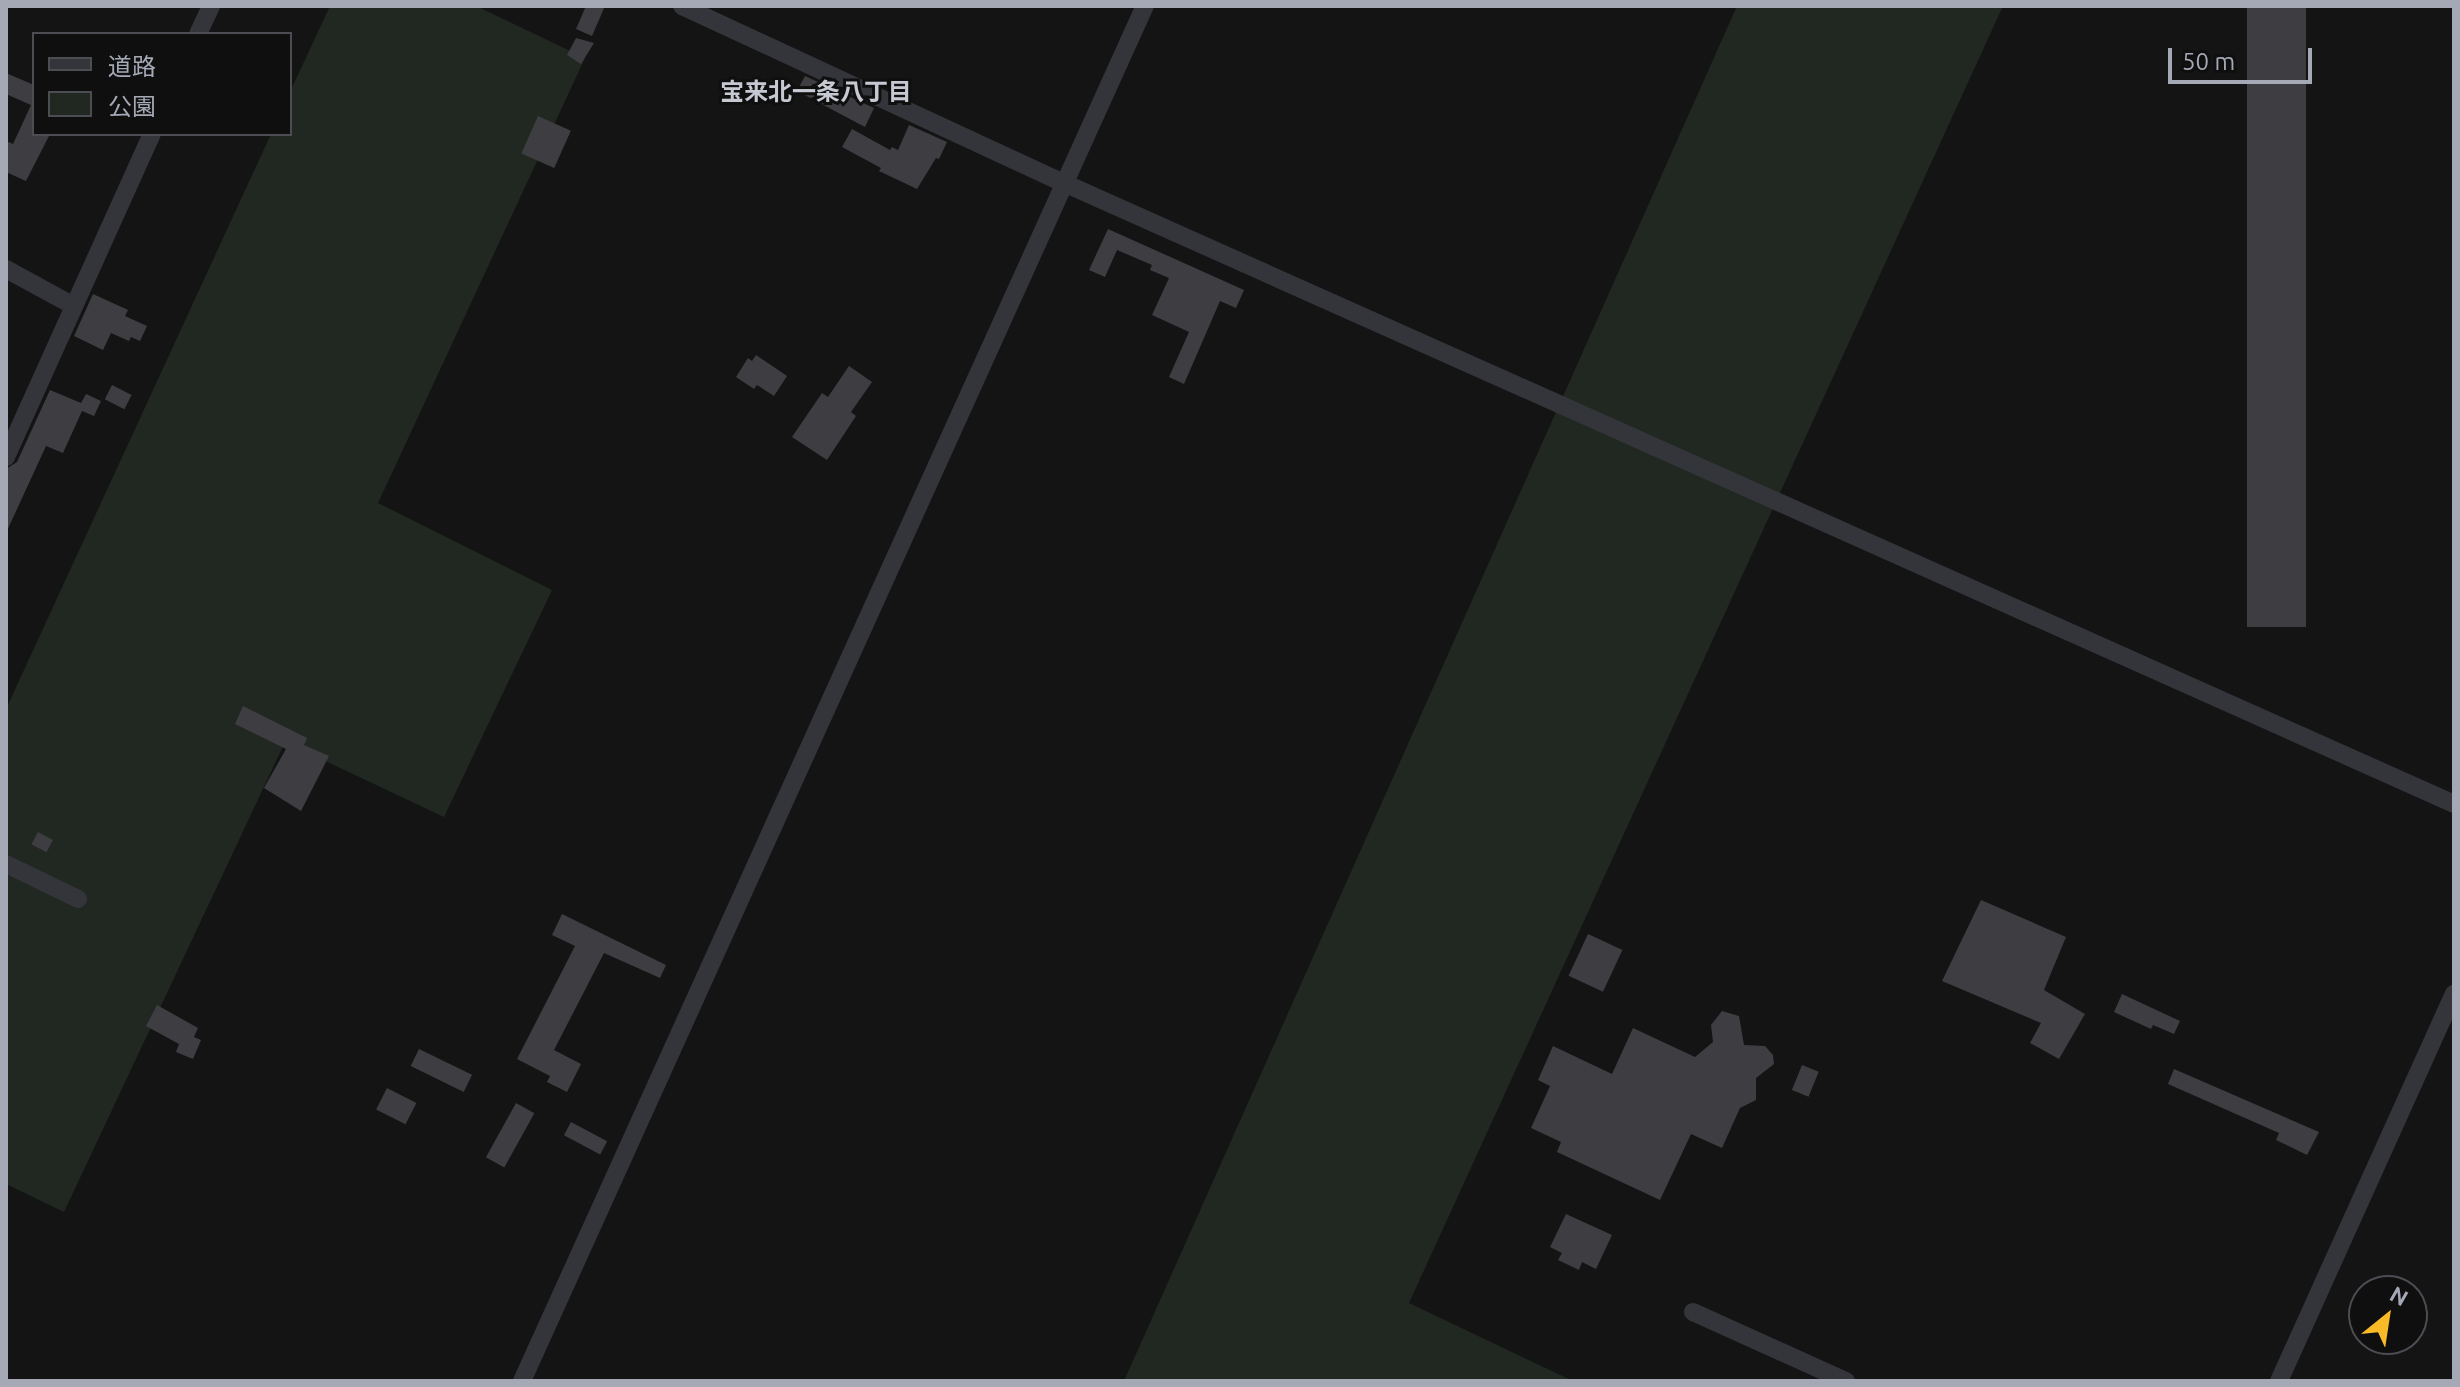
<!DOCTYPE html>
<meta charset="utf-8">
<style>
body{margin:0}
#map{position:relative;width:2460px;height:1387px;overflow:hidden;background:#141415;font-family:Ubuntu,"Noto Sans JP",sans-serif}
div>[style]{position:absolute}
.green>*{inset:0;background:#202821}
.building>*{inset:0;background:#3e3e42;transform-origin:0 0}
.street>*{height:18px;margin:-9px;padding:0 9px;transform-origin:9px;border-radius:9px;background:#34353b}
span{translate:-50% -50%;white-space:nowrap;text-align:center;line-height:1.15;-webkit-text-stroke:6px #0f0f10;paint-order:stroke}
.neighbourhood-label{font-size:24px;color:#c6c9d2;font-weight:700}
.frame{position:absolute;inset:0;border:8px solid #a5a9b6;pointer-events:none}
.legend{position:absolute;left:32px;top:32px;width:260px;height:104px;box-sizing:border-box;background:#0f0f10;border:2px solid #4b4d52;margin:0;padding:10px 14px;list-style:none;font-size:24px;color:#a5a9b6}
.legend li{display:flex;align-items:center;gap:16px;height:40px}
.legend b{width:40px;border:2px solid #4b4d52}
.north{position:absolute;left:2348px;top:1275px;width:80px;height:80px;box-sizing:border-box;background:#0f0f10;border:2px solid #4b4d52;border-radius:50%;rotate:30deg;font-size:22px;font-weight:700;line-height:32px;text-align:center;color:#a5a9b6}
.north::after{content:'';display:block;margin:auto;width:28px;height:36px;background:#f9ba28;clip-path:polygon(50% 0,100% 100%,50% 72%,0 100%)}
.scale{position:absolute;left:2168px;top:48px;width:144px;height:36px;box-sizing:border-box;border:4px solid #a5a9b6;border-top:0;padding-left:10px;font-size:24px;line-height:28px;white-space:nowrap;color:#a5a9b6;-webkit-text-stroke:6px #0f0f10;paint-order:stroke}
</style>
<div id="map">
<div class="green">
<i style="clip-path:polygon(330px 6px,476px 6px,585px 58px,378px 503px,552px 590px,444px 817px,285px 742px,64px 1212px,6px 1184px,6px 709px,271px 134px,290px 134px,290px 92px)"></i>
<i style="clip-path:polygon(1737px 6px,2003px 6px,1409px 1303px,1573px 1381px,1124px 1381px)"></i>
</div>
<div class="building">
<i style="clip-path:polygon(586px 6px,605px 6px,592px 36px,576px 29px)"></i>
<i style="left:2247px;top:6px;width:59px;height:621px"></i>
<i style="clip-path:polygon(576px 38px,594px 43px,581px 64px,567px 55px)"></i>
<i style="clip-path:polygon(6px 73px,34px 85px,34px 134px,49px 136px,26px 181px,6px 172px,6px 141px,13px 144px,31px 105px,6px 94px)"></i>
<i style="clip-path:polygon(805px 76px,874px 108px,865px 127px,797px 91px)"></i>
<i style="left:538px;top:116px;width:36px;height:41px;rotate:24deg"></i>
<i style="clip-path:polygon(909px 125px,947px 142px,939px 159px,936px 158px,917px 189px,879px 171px,881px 168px,842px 147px,852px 129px,890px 150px,892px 147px,898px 150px)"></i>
<i style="clip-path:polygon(1108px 229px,1244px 290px,1236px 308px,1220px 301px,1184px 384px,1169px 377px,1189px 332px,1152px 315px,1169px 278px,1150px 270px,1152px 265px,1117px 250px,1105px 277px,1089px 270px)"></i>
<i style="clip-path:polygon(93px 294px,128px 310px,125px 316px,147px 326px,140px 341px,131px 337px,129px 341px,111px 333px,103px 350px,74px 336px)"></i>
<i style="clip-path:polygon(756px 355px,787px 376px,774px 396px,757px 385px,754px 389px,736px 377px,748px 358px,752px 361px)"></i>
<i style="clip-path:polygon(849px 366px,872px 382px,851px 412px,856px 416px,827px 460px,792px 437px,822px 393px,828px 397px)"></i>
<i style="left:112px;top:385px;width:22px;height:16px;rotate:27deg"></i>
<i style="clip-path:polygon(50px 390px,81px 403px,86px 394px,101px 401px,94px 416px,82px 411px,63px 453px,46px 446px,6px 533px,6px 469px,17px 462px)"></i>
<i style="clip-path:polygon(243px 706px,307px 738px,304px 745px,329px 756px,301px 811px,264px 788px,286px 749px,235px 724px)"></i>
<i style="left:38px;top:832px;width:17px;height:14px;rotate:28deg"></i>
<i style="clip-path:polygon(1981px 900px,2066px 937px,2044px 990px,2085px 1014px,2059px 1059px,2030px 1043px,2041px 1023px,1942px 981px)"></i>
<i style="clip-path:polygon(562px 914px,666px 965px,660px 978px,604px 953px,554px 1050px,581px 1064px,567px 1092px,547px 1082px,550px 1076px,517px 1059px,575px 946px,552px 935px)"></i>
<i style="left:1588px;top:934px;width:38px;height:46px;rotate:25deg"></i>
<i style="clip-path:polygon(2122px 994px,2180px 1021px,2174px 1034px,2153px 1025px,2151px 1029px,2114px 1012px)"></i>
<i style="clip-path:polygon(157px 1005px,198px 1028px,194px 1037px,201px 1040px,193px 1059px,176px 1052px,179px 1044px,146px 1026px)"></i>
<i style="clip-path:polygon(1722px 1011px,1739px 1016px,1744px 1045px,1765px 1046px,1773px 1055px,1774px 1064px,1756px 1078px,1756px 1100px,1740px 1108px,1722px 1148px,1691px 1134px,1660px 1200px,1557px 1152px,1561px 1142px,1531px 1128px,1550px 1086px,1538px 1080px,1553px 1046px,1612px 1074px,1633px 1028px,1695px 1057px,1713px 1042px,1711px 1025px)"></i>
<i style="left:419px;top:1049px;width:59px;height:19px;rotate:26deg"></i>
<i style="left:1802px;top:1065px;width:18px;height:27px;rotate:22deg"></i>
<i style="clip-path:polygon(2174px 1069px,2319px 1132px,2307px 1155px,2276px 1140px,2279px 1133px,2168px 1084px)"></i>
<i style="left:387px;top:1088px;width:33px;height:24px;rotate:27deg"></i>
<i style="left:516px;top:1103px;width:21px;height:62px;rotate:29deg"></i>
<i style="left:571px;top:1122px;width:41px;height:15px;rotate:28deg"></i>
<i style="clip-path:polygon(1566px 1214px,1612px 1235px,1596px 1269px,1582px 1262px,1579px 1270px,1558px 1260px,1562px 1253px,1550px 1247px)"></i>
</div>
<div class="street">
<i style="left:682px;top:6px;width:421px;rotate:24.9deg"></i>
<i style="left:1064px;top:183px;width:1522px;rotate:24.07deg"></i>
<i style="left:198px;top:34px;width:31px;rotate:-65deg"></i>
<i style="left:6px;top:269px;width:77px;rotate:28.6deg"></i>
<i style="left:6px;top:457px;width:354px;rotate:-65.7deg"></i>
<i style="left:6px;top:864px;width:80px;rotate:25.9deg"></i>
<i style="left:1693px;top:1312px;width:168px;rotate:24.3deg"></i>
<i style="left:522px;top:1381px;width:1510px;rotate:-65.63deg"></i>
<i style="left:2279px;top:1381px;width:425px;rotate:-65.7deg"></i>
</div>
<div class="neighbourhood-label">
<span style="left:816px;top:92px">宝来北一条八丁目</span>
</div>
<div class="frame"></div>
<ul class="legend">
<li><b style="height:10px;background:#34353b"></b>道路</li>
<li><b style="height:22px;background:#202821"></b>公園</li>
</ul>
<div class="north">N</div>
<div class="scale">50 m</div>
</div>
